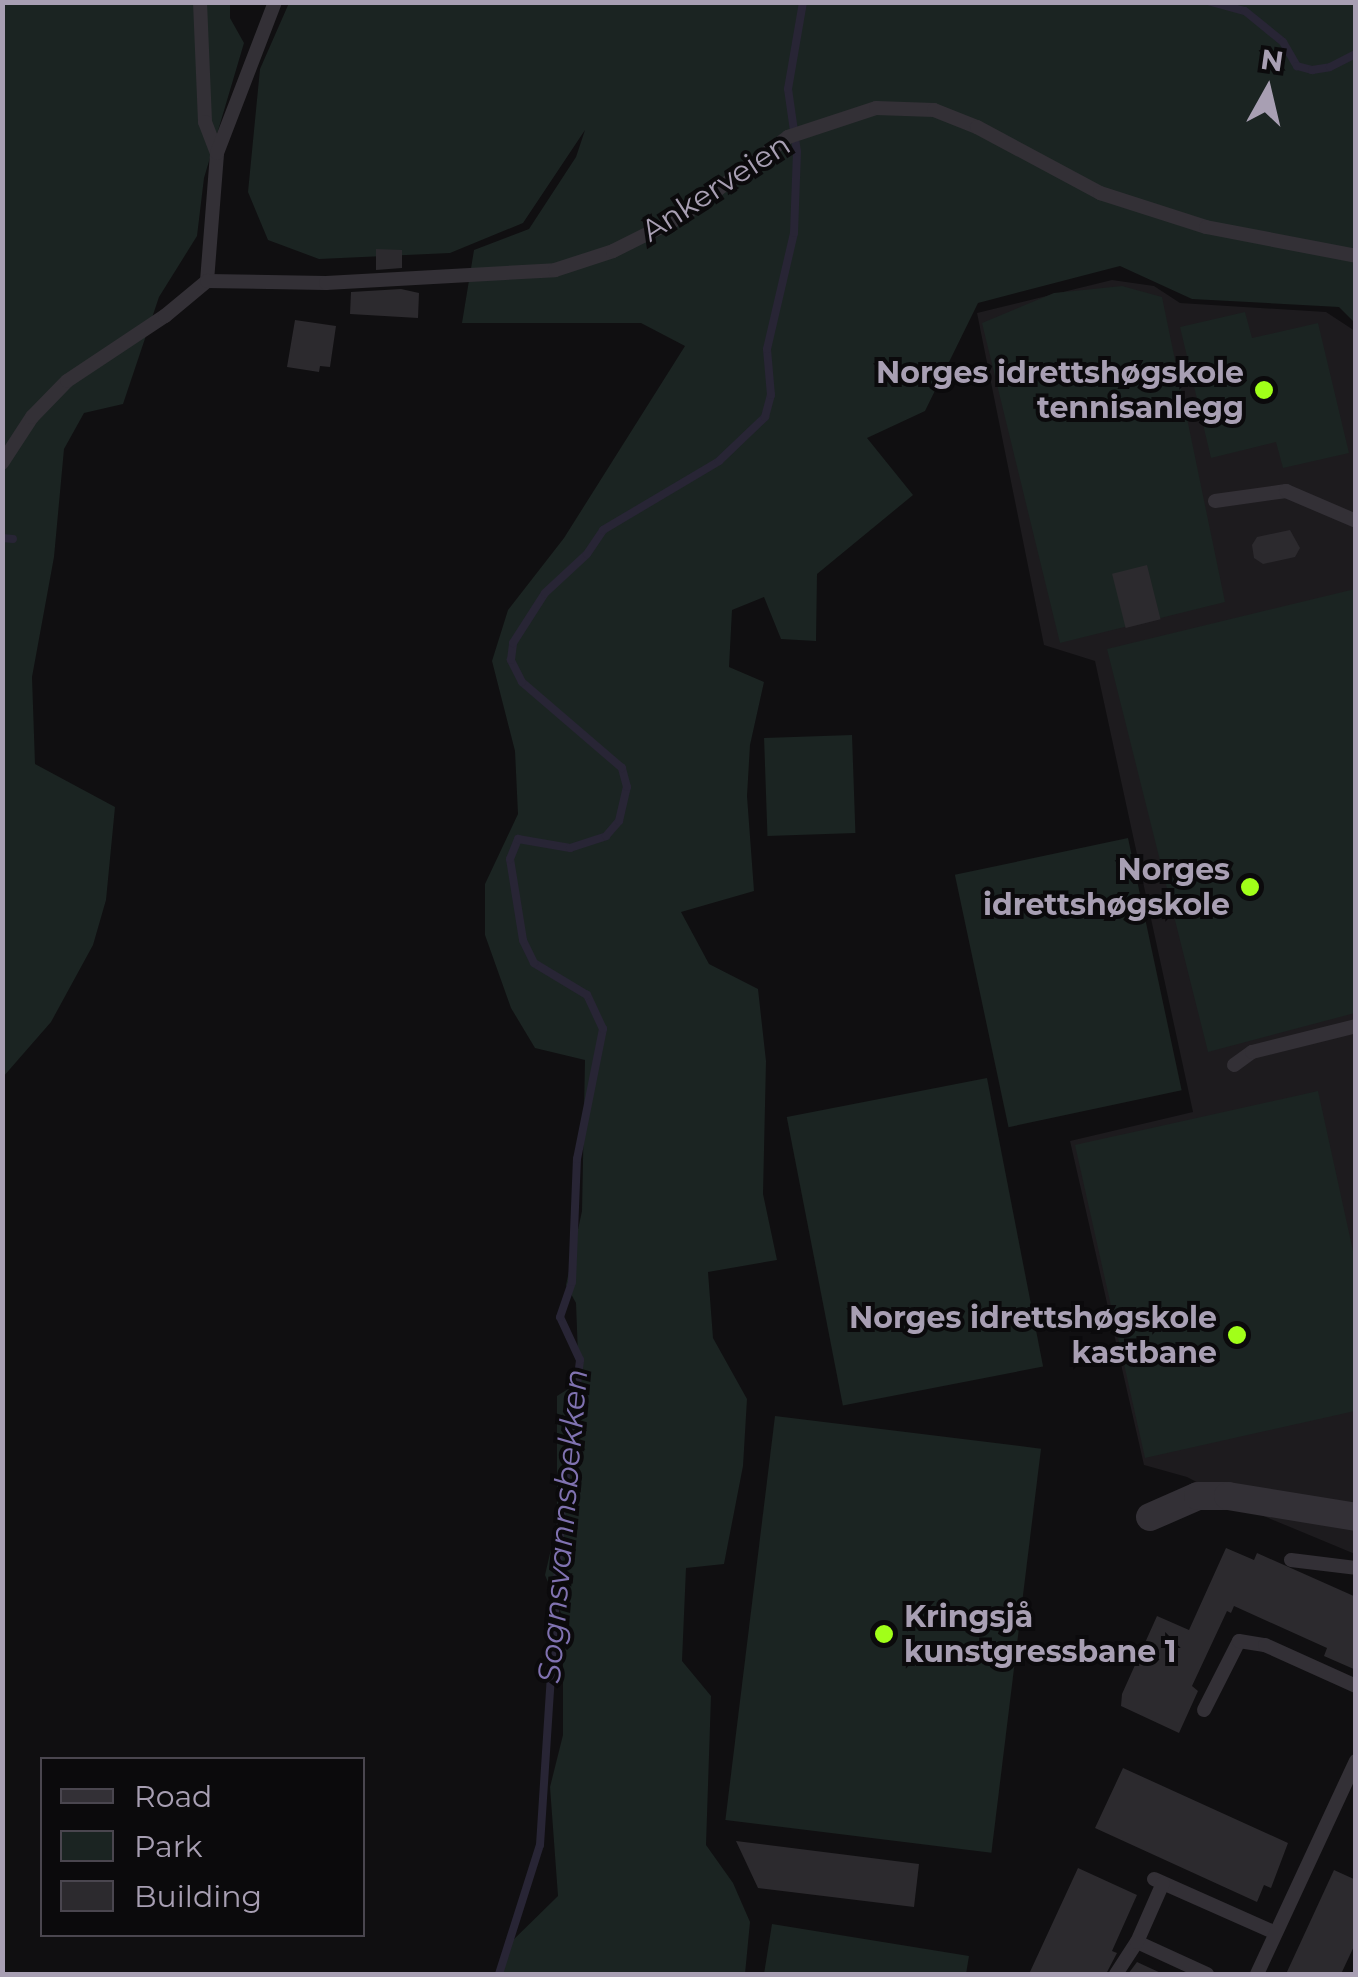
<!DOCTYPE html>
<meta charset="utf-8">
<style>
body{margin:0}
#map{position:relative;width:1358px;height:1977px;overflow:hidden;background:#100f11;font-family:Montserrat,sans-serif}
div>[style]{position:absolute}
.built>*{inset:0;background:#1d1b1e}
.green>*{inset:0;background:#1b2422;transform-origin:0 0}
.stream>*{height:8px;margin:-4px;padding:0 4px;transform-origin:4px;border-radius:4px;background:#282535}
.building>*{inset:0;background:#2c2a2e;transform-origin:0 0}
.service>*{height:14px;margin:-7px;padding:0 7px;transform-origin:7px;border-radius:7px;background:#333036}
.minor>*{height:28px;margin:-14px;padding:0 14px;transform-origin:14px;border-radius:14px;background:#333036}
.dots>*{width:28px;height:28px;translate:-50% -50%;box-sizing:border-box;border:5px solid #0b0a0c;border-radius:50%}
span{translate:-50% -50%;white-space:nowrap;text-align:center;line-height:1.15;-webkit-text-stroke:8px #0b0a0c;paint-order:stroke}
.street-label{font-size:30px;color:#a89fb3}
.poi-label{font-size:30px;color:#a89fb3;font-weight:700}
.right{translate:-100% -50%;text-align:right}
.left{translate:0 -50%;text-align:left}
.water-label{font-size:32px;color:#8072b1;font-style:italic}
.frame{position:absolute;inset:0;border:5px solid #a89fb3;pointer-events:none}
.legend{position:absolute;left:40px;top:1757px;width:325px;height:180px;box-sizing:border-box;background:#0b0a0c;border:2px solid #4a464f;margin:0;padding:12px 18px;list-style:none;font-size:30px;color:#a89fb3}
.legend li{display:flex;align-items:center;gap:20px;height:50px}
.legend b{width:50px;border:2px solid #4a464f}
.north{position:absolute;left:1218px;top:40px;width:100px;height:100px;-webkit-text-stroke:8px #0b0a0c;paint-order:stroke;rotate:8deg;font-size:28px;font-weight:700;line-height:40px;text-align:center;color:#a89fb3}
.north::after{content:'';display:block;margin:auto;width:35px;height:45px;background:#a89fb3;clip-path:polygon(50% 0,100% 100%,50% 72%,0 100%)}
</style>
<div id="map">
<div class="built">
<i style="clip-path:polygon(1112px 280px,1154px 286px,1180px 303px,1326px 312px,1355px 331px,1355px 1554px,1254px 1512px,1187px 1477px,1144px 1465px,1070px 1141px,1193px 1112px,1095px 661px,1044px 645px,977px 313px)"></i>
</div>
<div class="green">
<i style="clip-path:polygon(2px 3px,230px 3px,230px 18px,244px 43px,204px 178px,197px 236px,159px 297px,123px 404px,84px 413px,64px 449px,54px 557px,32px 677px,35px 764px,115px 807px,106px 900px,93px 945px,51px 1022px,3px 1077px)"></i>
<i style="clip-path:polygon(289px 3px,1355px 3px,1355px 323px,1339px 307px,1192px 299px,1120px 266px,978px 303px,925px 411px,867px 438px,913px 495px,817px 574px,816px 641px,781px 639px,764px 597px,732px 610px,729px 667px,764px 682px,750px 745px,747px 796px,754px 891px,681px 912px,709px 964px,758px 989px,766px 1061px,763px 1194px,777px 1260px,708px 1272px,713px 1338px,747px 1399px,743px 1466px,724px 1564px,686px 1568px,682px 1661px,711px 1696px,706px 1845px,733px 1883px,750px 1922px,745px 1974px,497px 1974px,509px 1944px,558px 1896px,550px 1787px,563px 1735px,563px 1618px,545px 1575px,557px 1523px,557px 1396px,579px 1382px,576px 1303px,566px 1285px,582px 1211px,585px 1060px,535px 1048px,511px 1008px,485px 935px,485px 884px,518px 814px,515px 751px,492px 661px,508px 610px,564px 538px,685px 346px,641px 323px,462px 323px,474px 250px,529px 229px,576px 157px,585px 130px,523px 223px,450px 253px,319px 259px,268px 240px,248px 192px,260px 69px)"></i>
<i style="clip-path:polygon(1122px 286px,1162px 297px,1225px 602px,1060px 643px,982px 323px,1054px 293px)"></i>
<i style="clip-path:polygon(1245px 312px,1252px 338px,1318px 323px,1349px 453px,1283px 468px,1276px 442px,1211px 458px,1180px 327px)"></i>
<i style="clip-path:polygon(1355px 589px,1355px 1013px,1208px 1052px,1107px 649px)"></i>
<i style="left:852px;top:735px;width:98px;height:88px;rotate:88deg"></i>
<i style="left:1128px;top:838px;width:258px;height:177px;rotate:78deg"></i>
<i style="left:987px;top:1078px;width:294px;height:204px;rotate:79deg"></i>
<i style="clip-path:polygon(1318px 1091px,1355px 1260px,1355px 1411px,1145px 1458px,1075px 1145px)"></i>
<i style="left:775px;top:1416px;width:268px;height:407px;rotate:7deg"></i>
<i style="clip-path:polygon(772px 1924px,969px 1956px,966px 1974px,764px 1974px)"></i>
</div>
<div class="stream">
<i style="left:1211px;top:2px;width:35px;rotate:15deg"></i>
<i style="left:1245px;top:11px;width:49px;rotate:39.2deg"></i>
<i style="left:1283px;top:42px;width:28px;rotate:60deg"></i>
<i style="left:1297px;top:66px;width:16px;rotate:15deg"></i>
<i style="left:1312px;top:70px;width:18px;rotate:-9deg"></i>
<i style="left:1330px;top:67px;width:29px;rotate:-27deg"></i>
<i style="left:2px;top:538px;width:11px;rotate:5deg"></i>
<i style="left:499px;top:1974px;width:135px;rotate:-72.4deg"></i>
<i style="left:540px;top:1845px;width:337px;rotate:-86.3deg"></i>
<i style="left:562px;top:1509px;width:150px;rotate:-83.1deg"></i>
<i style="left:580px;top:1360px;width:47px;rotate:-114.9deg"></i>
<i style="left:560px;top:1317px;width:37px;rotate:-71deg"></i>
<i style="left:572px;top:1282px;width:123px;rotate:-87.7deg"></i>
<i style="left:577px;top:1159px;width:133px;rotate:-78.7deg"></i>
<i style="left:603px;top:1029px;width:38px;rotate:-115deg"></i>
<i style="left:587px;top:995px;width:62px;rotate:-148.9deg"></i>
<i style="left:534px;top:963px;width:25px;rotate:-116deg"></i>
<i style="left:523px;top:940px;width:82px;rotate:-99.1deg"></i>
<i style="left:510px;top:859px;width:22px;rotate:-68deg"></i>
<i style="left:518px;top:839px;width:53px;rotate:9.8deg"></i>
<i style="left:570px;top:848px;width:38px;rotate:-18deg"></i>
<i style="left:606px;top:836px;width:20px;rotate:-49deg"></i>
<i style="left:619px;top:821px;width:35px;rotate:-77deg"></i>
<i style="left:627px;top:787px;width:20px;rotate:-105deg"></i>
<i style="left:622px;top:768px;width:132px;rotate:-139.3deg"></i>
<i style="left:522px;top:682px;width:25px;rotate:-117deg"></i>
<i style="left:511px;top:660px;width:17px;rotate:-83deg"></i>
<i style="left:513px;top:643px;width:59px;rotate:-57.4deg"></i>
<i style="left:545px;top:593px;width:57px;rotate:-42.9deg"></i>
<i style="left:587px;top:554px;width:29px;rotate:-56deg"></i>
<i style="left:603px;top:530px;width:135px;rotate:-30.7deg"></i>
<i style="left:719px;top:461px;width:64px;rotate:-43.7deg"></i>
<i style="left:765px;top:417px;width:23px;rotate:-75deg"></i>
<i style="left:771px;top:395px;width:46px;rotate:-95deg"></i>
<i style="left:767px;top:349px;width:119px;rotate:-76.9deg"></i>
<i style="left:794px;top:233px;width:81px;rotate:-87.9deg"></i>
<i style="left:797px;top:152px;width:64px;rotate:-98.1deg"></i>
<i style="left:788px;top:89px;width:88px;rotate:-80.2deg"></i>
</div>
<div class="building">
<i style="clip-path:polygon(376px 249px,402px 250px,402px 268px,376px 270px)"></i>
<i style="clip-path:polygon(401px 289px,419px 293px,418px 318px,350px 314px,351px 292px)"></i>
<i style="clip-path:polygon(295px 320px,336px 326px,330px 367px,320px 366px,319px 372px,287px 367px)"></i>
<i style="clip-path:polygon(1290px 530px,1300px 548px,1295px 557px,1263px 564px,1254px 558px,1252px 545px,1257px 537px)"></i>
<i style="left:1147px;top:565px;width:56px;height:36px;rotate:76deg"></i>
<i style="clip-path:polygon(1226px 1548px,1254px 1560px,1257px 1553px,1356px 1597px,1356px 1670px,1324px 1656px,1327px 1648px,1234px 1606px,1231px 1613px,1227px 1611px,1192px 1686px,1198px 1691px,1179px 1733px,1121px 1706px,1122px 1694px,1157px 1616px,1189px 1630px)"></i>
<i style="clip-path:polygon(1123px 1768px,1288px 1843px,1271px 1888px,1264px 1885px,1257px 1902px,1095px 1828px)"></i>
<i style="clip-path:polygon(736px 1841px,919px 1864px,914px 1907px,758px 1888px)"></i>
<i style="clip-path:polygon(1078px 1868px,1137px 1895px,1112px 1951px,1117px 1953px,1106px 1974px,1029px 1974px)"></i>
<i style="clip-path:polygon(1334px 1870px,1356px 1880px,1356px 1942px,1341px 1974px,1286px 1974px)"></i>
<i style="clip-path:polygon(1137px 1962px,1163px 1974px,1128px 1974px)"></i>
</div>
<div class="service">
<i style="left:200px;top:2px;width:120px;rotate:87.6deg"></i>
<i style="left:205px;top:122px;width:33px;rotate:69deg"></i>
<i style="left:207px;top:281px;width:128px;rotate:-85.5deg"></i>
<i style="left:217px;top:153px;width:162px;rotate:-69deg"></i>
<i style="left:2px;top:463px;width:55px;rotate:-56.9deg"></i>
<i style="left:32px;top:417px;width:50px;rotate:-45.8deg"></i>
<i style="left:67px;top:381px;width:118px;rotate:-33.6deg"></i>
<i style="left:165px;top:316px;width:55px;rotate:-39.8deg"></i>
<i style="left:207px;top:281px;width:119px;rotate:1deg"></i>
<i style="left:326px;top:283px;width:229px;rotate:-3.2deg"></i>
<i style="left:555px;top:270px;width:61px;rotate:-18.1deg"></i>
<i style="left:613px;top:251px;width:76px;rotate:-26.6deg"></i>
<i style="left:681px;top:217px;width:134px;rotate:-36.8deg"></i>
<i style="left:788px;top:137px;width:93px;rotate:-18.2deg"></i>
<i style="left:876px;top:108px;width:58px;rotate:2deg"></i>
<i style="left:934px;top:110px;width:46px;rotate:21.6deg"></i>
<i style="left:977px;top:127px;width:140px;rotate:28.2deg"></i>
<i style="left:1100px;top:193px;width:111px;rotate:17.8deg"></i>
<i style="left:1206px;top:227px;width:153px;rotate:10.9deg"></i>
<i style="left:1215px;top:501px;width:72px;rotate:-8deg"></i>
<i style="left:1286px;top:491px;width:76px;rotate:23.2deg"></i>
<i style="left:1234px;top:1065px;width:22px;rotate:-36deg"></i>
<i style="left:1252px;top:1052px;width:107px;rotate:-14deg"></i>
<i style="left:1291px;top:1560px;width:65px;rotate:7deg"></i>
<i style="left:1204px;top:1710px;width:77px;rotate:-63.1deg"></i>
<i style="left:1239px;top:1641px;width:26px;rotate:9deg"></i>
<i style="left:1265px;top:1645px;width:100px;rotate:24.3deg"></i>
<i style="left:1154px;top:1879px;width:133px;rotate:23.9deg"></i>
<i style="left:1137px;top:1942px;width:77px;rotate:24.6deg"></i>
<i style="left:1116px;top:1974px;width:38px;rotate:-57deg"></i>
<i style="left:1137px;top:1942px;width:64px;rotate:-66.2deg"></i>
<i style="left:1257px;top:1974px;width:235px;rotate:-65.1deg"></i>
</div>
<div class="minor">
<i style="left:1150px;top:1517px;width:52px;rotate:-23.6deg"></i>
<i style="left:1198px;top:1496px;width:30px"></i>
<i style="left:1228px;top:1496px;width:130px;rotate:9.3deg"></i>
</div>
<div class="dots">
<i style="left:1264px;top:390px;background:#a1ff19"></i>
<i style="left:1250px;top:887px;background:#a1ff19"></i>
<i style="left:1237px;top:1335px;background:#a1ff19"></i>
<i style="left:884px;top:1634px;background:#a1ff19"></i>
</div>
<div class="street-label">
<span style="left:716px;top:188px;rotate:-33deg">Ankerveien</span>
</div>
<div class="poi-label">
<span class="right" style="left:1244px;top:390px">Norges idrettshøgskole<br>tennisanlegg</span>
<span class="right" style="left:1230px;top:887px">Norges<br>idrettshøgskole</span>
<span class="right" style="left:1217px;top:1335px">Norges idrettshøgskole<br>kastbane</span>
<span class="left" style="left:904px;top:1634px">Kringsjå<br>kunstgressbane 1</span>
</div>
<div class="water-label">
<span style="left:563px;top:1526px;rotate:-85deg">Sognsvannsbekken</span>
</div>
<div class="frame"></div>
<ul class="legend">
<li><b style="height:12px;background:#333036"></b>Road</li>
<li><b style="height:28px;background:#1b2422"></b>Park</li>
<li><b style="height:28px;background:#2c2a2e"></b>Building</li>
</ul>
<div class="north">N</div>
</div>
